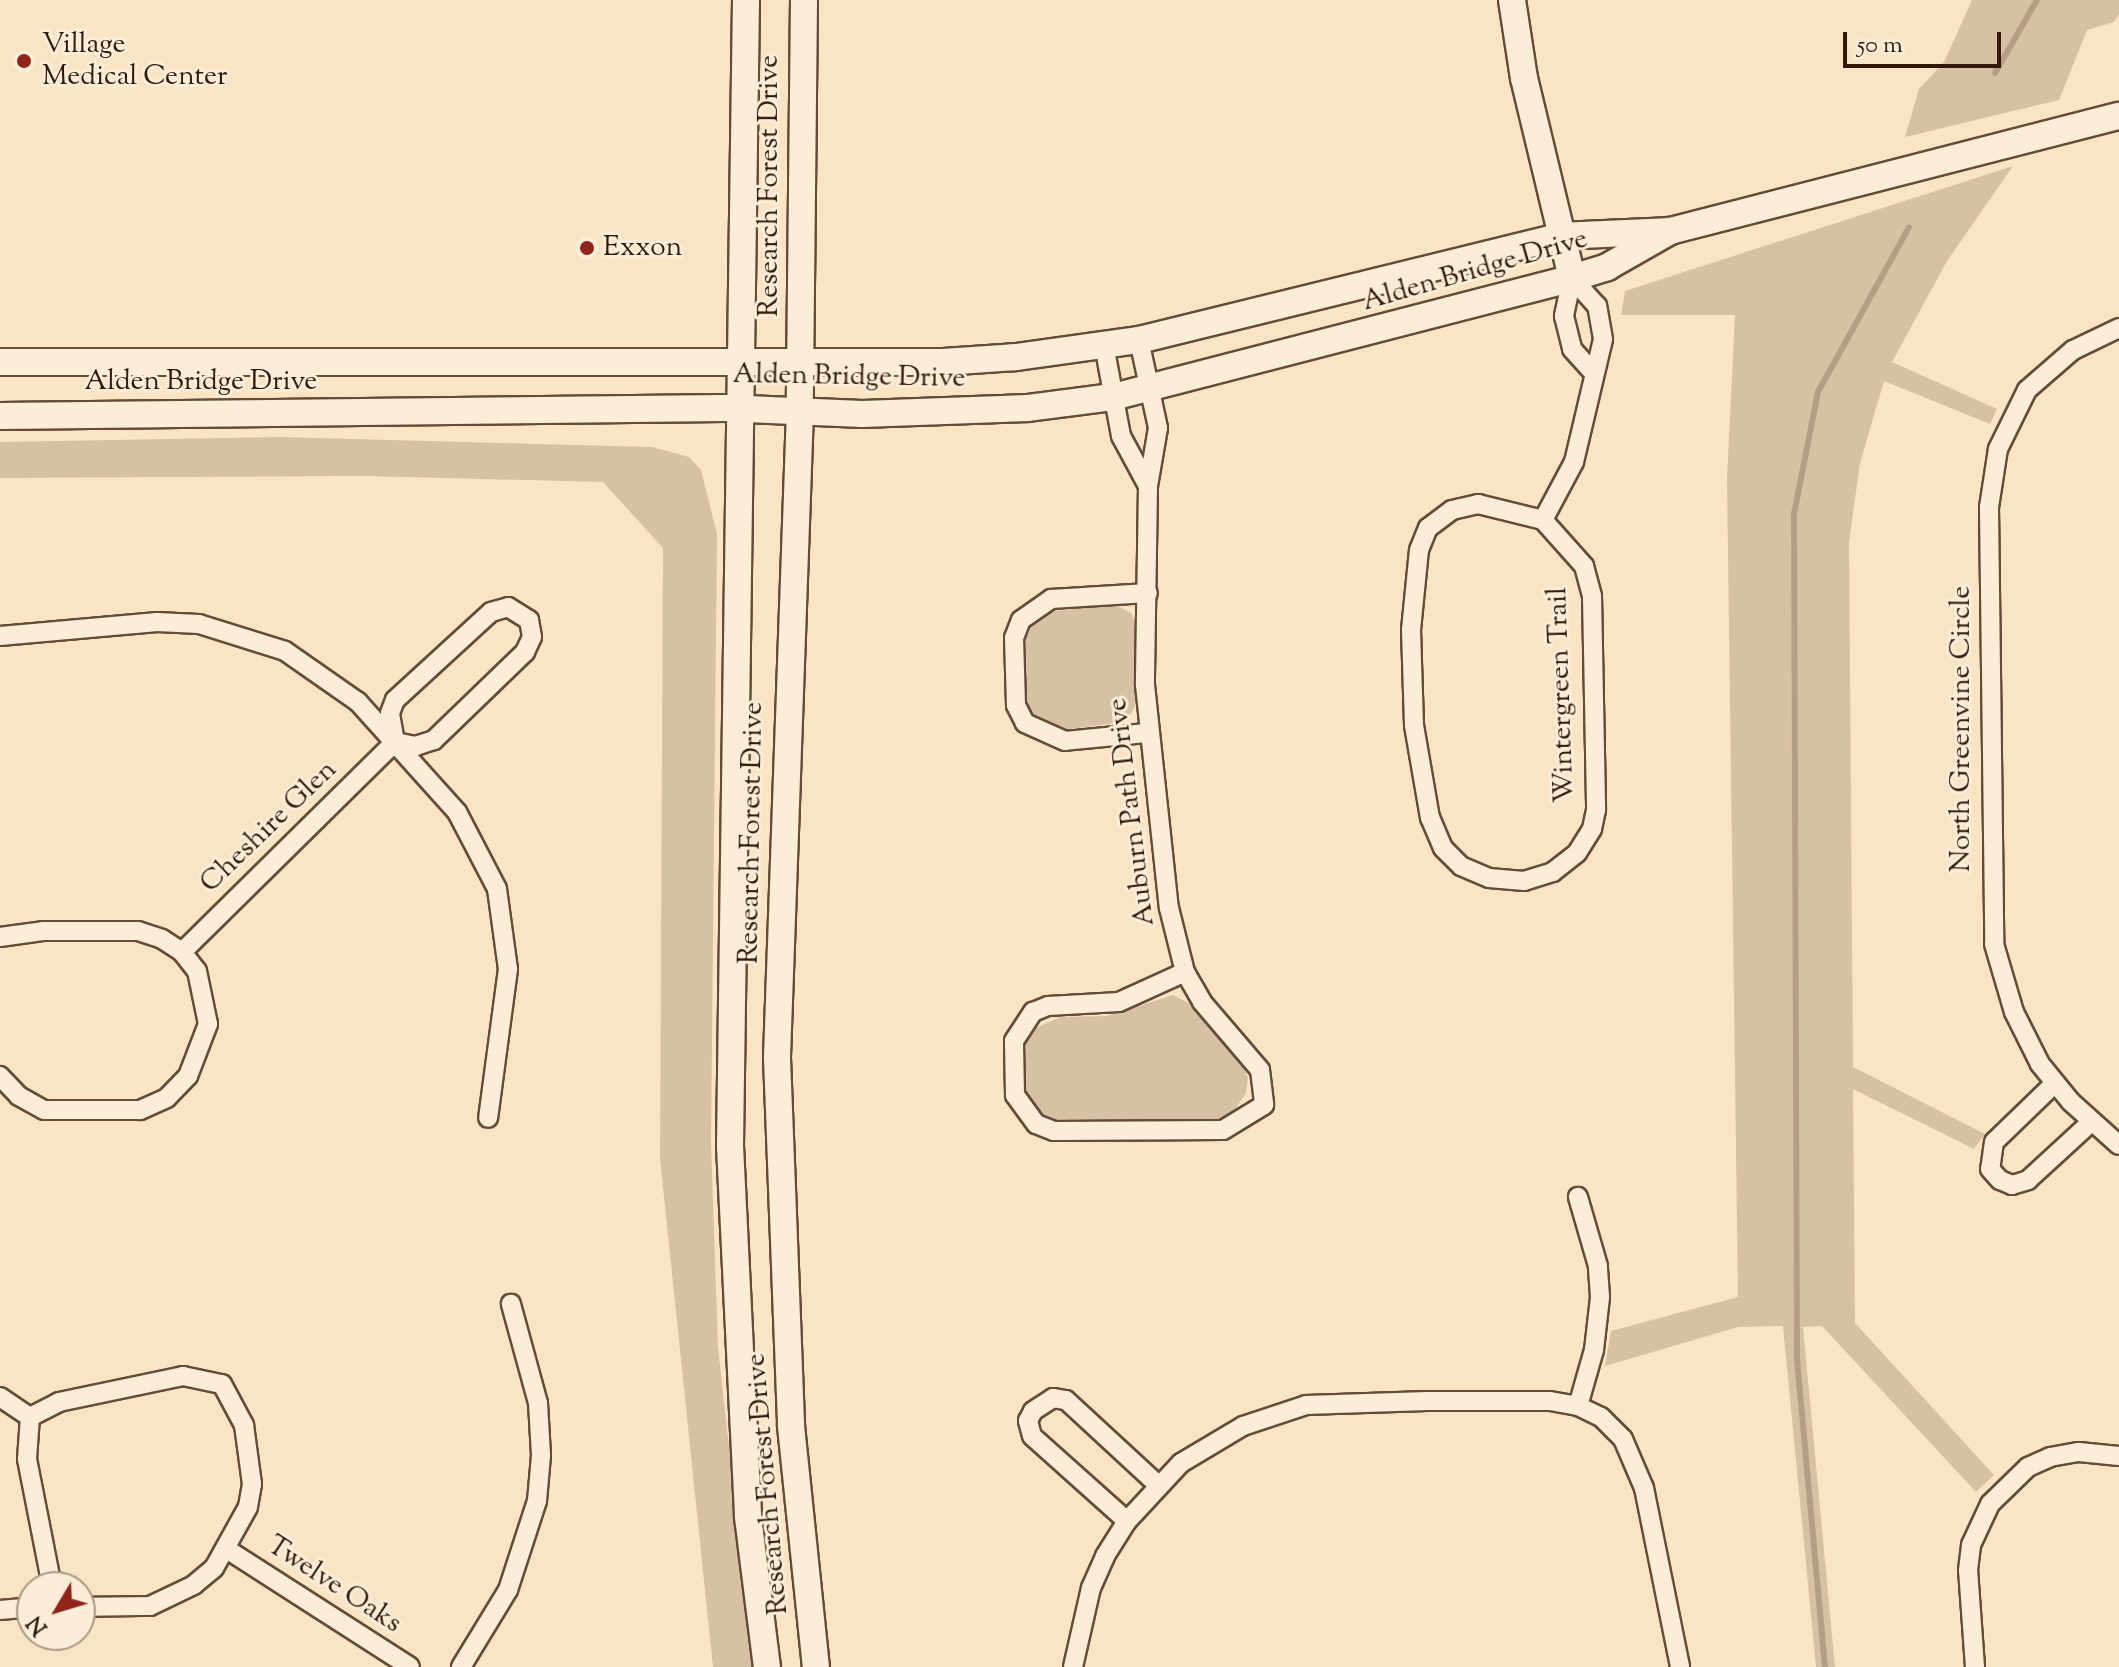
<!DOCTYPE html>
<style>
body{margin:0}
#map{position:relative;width:2119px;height:1667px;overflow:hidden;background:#f9e4c3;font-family:"Sorts Mill Goudy",serif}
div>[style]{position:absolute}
.green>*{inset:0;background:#d7c1a4}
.stream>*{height:6px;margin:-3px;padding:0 3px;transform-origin:3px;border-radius:3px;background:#b59f84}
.roads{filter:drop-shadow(2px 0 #644c38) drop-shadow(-2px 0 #644c38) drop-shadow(0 2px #644c38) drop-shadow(0 -2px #644c38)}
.street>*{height:18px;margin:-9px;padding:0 9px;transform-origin:9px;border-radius:9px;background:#fbedd8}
.secondary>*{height:26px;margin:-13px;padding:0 13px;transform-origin:13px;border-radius:13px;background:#fbedd8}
.dots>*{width:22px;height:22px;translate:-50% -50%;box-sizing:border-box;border:4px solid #fbedd8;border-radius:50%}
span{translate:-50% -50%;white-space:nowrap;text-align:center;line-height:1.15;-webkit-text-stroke:6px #fbedd8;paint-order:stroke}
.poi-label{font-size:28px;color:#32190a}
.left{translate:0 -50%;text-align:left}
.street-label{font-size:28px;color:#32190a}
.north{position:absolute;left:16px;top:1571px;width:80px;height:80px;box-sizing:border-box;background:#fbedd8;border:2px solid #ab9886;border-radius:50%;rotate:232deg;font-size:22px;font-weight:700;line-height:32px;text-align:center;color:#32190a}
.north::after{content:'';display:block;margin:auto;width:28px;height:36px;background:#8f2418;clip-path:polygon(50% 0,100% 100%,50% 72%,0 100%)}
.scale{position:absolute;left:1843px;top:32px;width:158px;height:36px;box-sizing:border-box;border:4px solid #32190a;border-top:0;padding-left:10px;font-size:24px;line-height:28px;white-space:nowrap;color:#32190a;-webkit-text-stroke:6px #fbedd8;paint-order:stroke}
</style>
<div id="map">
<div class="green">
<i style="clip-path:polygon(1972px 0,2119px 0,2119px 14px,2114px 22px,2087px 30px,2059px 100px,1905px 137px,1919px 89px,1944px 62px)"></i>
<i style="clip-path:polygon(2013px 166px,1947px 261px,1892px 362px,1997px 409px,1990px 424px,1884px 381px,1860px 463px,1849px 542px,1853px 1067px,1985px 1134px,1974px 1149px,1853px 1089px,1855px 1323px,1994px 1475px,1976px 1492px,1822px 1326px,1803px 1327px,1835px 1667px,1816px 1667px,1783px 1326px,1738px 1327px,1605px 1366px,1611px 1331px,1738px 1297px,1727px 479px,1735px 315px,1621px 315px,1625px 291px)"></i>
<i style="clip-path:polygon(279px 437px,652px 447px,689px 457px,701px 470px,717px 534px,711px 1143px,718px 1347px,753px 1667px,713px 1667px,660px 1158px,663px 548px,603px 482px,368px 476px,0 478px,0 442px)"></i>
<i style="clip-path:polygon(1116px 605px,1131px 613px,1138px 626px,1135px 706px,1126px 722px,1060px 730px,1032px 718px,1024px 699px,1025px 641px,1034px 621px,1055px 611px)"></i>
<i style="clip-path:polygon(1173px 995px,1192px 1005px,1242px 1064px,1248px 1078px,1246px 1093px,1230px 1117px,1216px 1122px,1055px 1121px,1031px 1107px,1024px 1090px,1024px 1046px,1031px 1030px,1060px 1017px,1107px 1016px)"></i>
</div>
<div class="stream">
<i style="left:1995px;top:73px;width:84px;rotate:-60.1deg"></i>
<i style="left:1825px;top:1667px;width:309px;rotate:-95.2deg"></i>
<i style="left:1797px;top:1359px;width:845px;rotate:-90.2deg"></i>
<i style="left:1794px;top:514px;width:124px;rotate:-78.9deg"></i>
<i style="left:1818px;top:392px;width:188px;rotate:-61.1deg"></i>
</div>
<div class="roads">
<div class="street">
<i style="left:1572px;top:278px;width:39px;rotate:102deg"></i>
<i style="left:1564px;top:316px;width:34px;rotate:76deg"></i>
<i style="left:1572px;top:349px;width:30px;rotate:48deg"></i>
<i style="left:2119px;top:328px;width:51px;rotate:154.4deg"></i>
<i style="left:2073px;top:350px;width:61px;rotate:139deg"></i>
<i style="left:2027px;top:390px;width:66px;rotate:116.2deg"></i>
<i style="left:1998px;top:449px;width:59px;rotate:98.8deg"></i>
<i style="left:1989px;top:507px;width:437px;rotate:89.3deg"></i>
<i style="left:1994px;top:944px;width:71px;rotate:73.6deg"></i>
<i style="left:2014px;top:1012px;width:58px;rotate:63.4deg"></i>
<i style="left:2040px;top:1064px;width:49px;rotate:50.8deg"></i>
<i style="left:2071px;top:1102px;width:64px;rotate:41.9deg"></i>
<i style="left:1139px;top:340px;width:90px;rotate:77.8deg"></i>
<i style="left:1158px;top:428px;width:59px;rotate:99.8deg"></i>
<i style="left:1148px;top:486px;width:199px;rotate:90.9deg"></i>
<i style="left:1145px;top:685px;width:224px;rotate:83.9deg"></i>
<i style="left:1169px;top:908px;width:66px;rotate:76deg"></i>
<i style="left:1185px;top:972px;width:34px;rotate:60deg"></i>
<i style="left:1202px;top:1002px;width:89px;rotate:49.5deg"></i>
<i style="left:1260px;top:1070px;width:35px;rotate:83deg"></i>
<i style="left:1264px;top:1105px;width:48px;rotate:148.6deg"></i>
<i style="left:1223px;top:1130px;width:169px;rotate:179.7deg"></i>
<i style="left:1054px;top:1131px;width:19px;rotate:-159deg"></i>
<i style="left:1036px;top:1124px;width:36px;rotate:-126deg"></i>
<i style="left:1015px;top:1095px;width:54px;rotate:-91.1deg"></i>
<i style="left:1014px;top:1041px;width:35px;rotate:-57deg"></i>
<i style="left:1033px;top:1012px;width:16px;rotate:-22deg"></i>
<i style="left:1048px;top:1006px;width:71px;rotate:-3.2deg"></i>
<i style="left:1119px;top:1002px;width:72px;rotate:-24.4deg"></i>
<i style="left:1104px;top:345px;width:93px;rotate:79.4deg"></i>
<i style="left:1121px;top:436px;width:57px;rotate:61.6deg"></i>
<i style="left:1478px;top:504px;width:67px;rotate:13.8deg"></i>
<i style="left:1543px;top:520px;width:62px;rotate:48.3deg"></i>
<i style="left:1584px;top:566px;width:31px;rotate:75deg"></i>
<i style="left:1592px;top:596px;width:214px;rotate:88.9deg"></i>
<i style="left:1596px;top:810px;width:19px;rotate:102deg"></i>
<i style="left:1592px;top:829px;width:28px;rotate:122deg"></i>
<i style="left:1577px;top:853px;width:31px;rotate:142deg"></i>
<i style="left:1553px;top:872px;width:30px;rotate:163deg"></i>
<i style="left:1524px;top:881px;width:35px;rotate:-175deg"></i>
<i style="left:1489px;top:878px;width:30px;rotate:-157deg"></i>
<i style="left:1461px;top:866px;width:25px;rotate:-135deg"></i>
<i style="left:1443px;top:848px;width:33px;rotate:-113deg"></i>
<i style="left:1430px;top:818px;width:94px;rotate:-99.8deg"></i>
<i style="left:1414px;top:725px;width:95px;rotate:-91.8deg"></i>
<i style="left:1411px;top:630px;width:80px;rotate:-84.3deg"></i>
<i style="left:1419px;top:550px;width:24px;rotate:-68deg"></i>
<i style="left:1428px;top:528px;width:30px;rotate:-37deg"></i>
<i style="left:1452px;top:510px;width:27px;rotate:-13deg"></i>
<i style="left:1543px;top:520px;width:66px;rotate:-61.9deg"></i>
<i style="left:1574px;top:462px;width:126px;rotate:-76.7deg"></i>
<i style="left:1603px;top:339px;width:34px;rotate:-100deg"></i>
<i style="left:1597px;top:306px;width:38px;rotate:-132deg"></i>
<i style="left:508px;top:607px;width:25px;rotate:32deg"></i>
<i style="left:529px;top:620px;width:17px;rotate:80deg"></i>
<i style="left:532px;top:637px;width:17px;rotate:115deg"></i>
<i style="left:525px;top:652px;width:127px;rotate:136deg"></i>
<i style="left:434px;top:740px;width:19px;rotate:162deg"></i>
<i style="left:416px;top:746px;width:21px;rotate:-169deg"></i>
<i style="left:395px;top:742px;width:29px;rotate:-100deg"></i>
<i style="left:390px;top:713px;width:14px;rotate:-69deg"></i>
<i style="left:395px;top:700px;width:130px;rotate:-42.5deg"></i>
<i style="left:491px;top:612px;width:18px;rotate:-16deg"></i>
<i style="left:0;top:636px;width:158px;rotate:-5.1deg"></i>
<i style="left:157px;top:622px;width:42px;rotate:2.7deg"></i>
<i style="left:199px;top:624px;width:90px;rotate:17.4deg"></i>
<i style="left:285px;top:651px;width:89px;rotate:34.9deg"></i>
<i style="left:358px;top:702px;width:148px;rotate:48deg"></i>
<i style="left:457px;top:812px;width:87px;rotate:62.5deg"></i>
<i style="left:497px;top:889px;width:81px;rotate:82.2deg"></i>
<i style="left:508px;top:969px;width:150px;rotate:97.6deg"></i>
<i style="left:1146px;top:733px;width:81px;rotate:174.4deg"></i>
<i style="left:1065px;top:741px;width:44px;rotate:-155.8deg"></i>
<i style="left:1025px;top:723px;width:20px;rotate:-117deg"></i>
<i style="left:1016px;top:705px;width:67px;rotate:-91.7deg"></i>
<i style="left:1014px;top:638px;width:19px;rotate:-69deg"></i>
<i style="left:1021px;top:620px;width:37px;rotate:-35deg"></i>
<i style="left:1051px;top:599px;width:97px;rotate:-3.5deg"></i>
<i style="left:0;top:937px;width:43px;rotate:-7.9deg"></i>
<i style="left:43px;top:931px;width:95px"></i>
<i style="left:138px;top:931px;width:25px;rotate:18deg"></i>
<i style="left:162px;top:939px;width:24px;rotate:33deg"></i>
<i style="left:182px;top:952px;width:24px;rotate:52deg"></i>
<i style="left:197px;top:971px;width:54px;rotate:78.3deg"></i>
<i style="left:208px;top:1024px;width:56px;rotate:111deg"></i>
<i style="left:188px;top:1076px;width:30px;rotate:134deg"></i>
<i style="left:167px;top:1098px;width:30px;rotate:156deg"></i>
<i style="left:140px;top:1110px;width:96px;rotate:180deg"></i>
<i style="left:44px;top:1110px;width:29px;rotate:-151deg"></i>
<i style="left:19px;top:1096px;width:28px;rotate:-134deg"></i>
<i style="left:182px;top:952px;width:299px;rotate:-44.6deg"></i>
<i style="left:2054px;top:1084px;width:83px;rotate:136deg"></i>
<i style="left:1994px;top:1142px;width:27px;rotate:98deg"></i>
<i style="left:1990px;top:1169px;width:15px;rotate:48deg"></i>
<i style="left:2000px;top:1180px;width:13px;rotate:23deg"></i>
<i style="left:2012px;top:1185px;width:17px;rotate:-17deg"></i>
<i style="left:2028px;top:1180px;width:86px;rotate:-42.6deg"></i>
<i style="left:0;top:1397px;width:36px;rotate:34deg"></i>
<i style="left:1578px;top:1406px;width:58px;rotate:-74.1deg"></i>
<i style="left:1594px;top:1350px;width:53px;rotate:-83.5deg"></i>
<i style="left:1600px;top:1297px;width:31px;rotate:-94deg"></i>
<i style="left:1598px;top:1266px;width:72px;rotate:-106.2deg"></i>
<i style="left:30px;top:1417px;width:33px;rotate:-27deg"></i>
<i style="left:59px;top:1402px;width:127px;rotate:-11.8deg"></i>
<i style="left:183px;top:1376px;width:40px;rotate:12deg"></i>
<i style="left:222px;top:1384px;width:47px;rotate:61.8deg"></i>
<i style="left:244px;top:1425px;width:60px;rotate:82.3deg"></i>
<i style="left:252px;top:1484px;width:23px;rotate:100deg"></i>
<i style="left:248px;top:1507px;width:70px;rotate:119.1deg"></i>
<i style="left:214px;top:1568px;width:26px;rotate:140deg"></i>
<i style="left:194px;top:1585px;width:49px;rotate:154.5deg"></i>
<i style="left:150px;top:1606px;width:70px;rotate:179.2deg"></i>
<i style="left:30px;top:1417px;width:42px;rotate:94.1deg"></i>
<i style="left:27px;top:1459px;width:130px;rotate:78.9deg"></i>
<i style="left:1127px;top:1521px;width:127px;rotate:-138.2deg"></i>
<i style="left:1032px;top:1436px;width:16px;rotate:-105deg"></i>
<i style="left:1028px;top:1421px;width:11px;rotate:-63deg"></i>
<i style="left:1033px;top:1411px;width:24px;rotate:-33deg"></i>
<i style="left:1053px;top:1398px;width:13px;rotate:9deg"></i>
<i style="left:1066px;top:1400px;width:124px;rotate:42.7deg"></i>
<i style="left:228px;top:1550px;width:216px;rotate:32.7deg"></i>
<i style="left:0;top:1610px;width:32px;rotate:-5deg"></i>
<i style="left:461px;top:1667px;width:90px;rotate:-58.6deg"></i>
<i style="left:508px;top:1590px;width:94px;rotate:-72deg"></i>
<i style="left:537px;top:1501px;width:46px;rotate:-85deg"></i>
<i style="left:541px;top:1455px;width:52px;rotate:-93.3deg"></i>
<i style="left:538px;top:1403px;width:103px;rotate:-105.3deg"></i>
<i style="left:1073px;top:1667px;width:81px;rotate:-77.2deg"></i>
<i style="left:1091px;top:1588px;width:35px;rotate:-66deg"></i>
<i style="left:1105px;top:1556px;width:41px;rotate:-57.8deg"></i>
<i style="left:1127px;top:1521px;width:79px;rotate:-47deg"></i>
<i style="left:1181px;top:1463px;width:72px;rotate:-30.8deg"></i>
<i style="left:1243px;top:1426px;width:66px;rotate:-18.4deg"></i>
<i style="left:1306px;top:1405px;width:121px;rotate:-1.9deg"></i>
<i style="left:1427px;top:1401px;width:123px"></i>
<i style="left:1550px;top:1401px;width:28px;rotate:10deg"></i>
<i style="left:1578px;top:1406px;width:25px;rotate:26deg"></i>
<i style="left:1601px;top:1417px;width:31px;rotate:45deg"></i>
<i style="left:1623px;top:1439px;width:53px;rotate:66.8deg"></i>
<i style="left:1644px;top:1488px;width:183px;rotate:78.6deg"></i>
<i style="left:1975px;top:1667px;width:97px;rotate:-94.1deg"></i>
<i style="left:1968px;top:1570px;width:25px;rotate:-83deg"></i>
<i style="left:1971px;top:1545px;width:45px;rotate:-65.1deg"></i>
<i style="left:1990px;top:1504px;width:53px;rotate:-44.2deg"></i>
<i style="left:2028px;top:1467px;width:24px;rotate:-24deg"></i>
<i style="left:2050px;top:1457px;width:29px;rotate:-10deg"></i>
<i style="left:2079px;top:1452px;width:40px;rotate:5.7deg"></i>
</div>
<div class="secondary">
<i style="left:746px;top:0;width:1146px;rotate:90.8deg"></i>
<i style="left:730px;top:1146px;width:371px;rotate:87.2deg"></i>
<i style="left:748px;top:1517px;width:151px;rotate:82.8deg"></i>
<i style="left:804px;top:0;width:411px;rotate:90.6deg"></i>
<i style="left:800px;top:411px;width:647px;rotate:92.04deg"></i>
<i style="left:777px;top:1058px;width:368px;rotate:87.8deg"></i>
<i style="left:791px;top:1426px;width:242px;rotate:84.1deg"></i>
<i style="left:1512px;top:0;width:79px;rotate:81.3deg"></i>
<i style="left:1524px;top:78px;width:206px;rotate:76.5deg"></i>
<i style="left:0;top:362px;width:943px"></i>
<i style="left:943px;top:362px;width:73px;rotate:-3.9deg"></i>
<i style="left:1016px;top:357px;width:124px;rotate:-7.9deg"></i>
<i style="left:1139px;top:340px;width:435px;rotate:-13.8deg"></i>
<i style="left:1561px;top:236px;width:109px;rotate:-2.6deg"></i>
<i style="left:0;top:416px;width:724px;rotate:-0.63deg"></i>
<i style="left:724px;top:408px;width:138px;rotate:2.5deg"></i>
<i style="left:862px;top:414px;width:166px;rotate:-2.1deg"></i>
<i style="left:1028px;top:408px;width:86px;rotate:-7.4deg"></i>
<i style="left:1113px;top:397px;width:474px;rotate:-14.5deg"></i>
<i style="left:1572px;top:278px;width:37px;rotate:-17deg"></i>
<i style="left:1607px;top:267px;width:73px;rotate:-29.7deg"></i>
<i style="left:1670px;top:231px;width:463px;rotate:-14.4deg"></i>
</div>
</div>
<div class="dots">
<i style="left:24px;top:61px;background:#8f2418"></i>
<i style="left:587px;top:248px;background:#8f2418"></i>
</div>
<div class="poi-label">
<span class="left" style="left:42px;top:61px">Village<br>Medical Center</span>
<span class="left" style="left:603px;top:248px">Exxon</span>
</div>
<div class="street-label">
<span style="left:770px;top:186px;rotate:-90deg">Research Forest Drive</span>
<span style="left:1475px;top:271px;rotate:-16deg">Alden Bridge Drive</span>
<span style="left:849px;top:377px;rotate:1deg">Alden Bridge Drive</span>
<span style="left:201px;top:382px">Alden Bridge Drive</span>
<span style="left:1562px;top:695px;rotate:-92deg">Wintergreen Trail</span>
<span style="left:1962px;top:729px;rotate:-90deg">North Greenvine Circle</span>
<span style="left:1132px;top:812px;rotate:-97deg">Auburn Path Drive</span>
<span style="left:269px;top:827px;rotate:-44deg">Cheshire Glen</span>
<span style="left:752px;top:833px;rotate:-89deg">Research Forest Drive</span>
<span style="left:768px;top:1484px;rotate:-95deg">Research Forest Drive</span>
<span style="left:334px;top:1585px;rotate:33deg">Twelve Oaks</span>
</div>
<div class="north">N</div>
<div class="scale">50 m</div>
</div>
